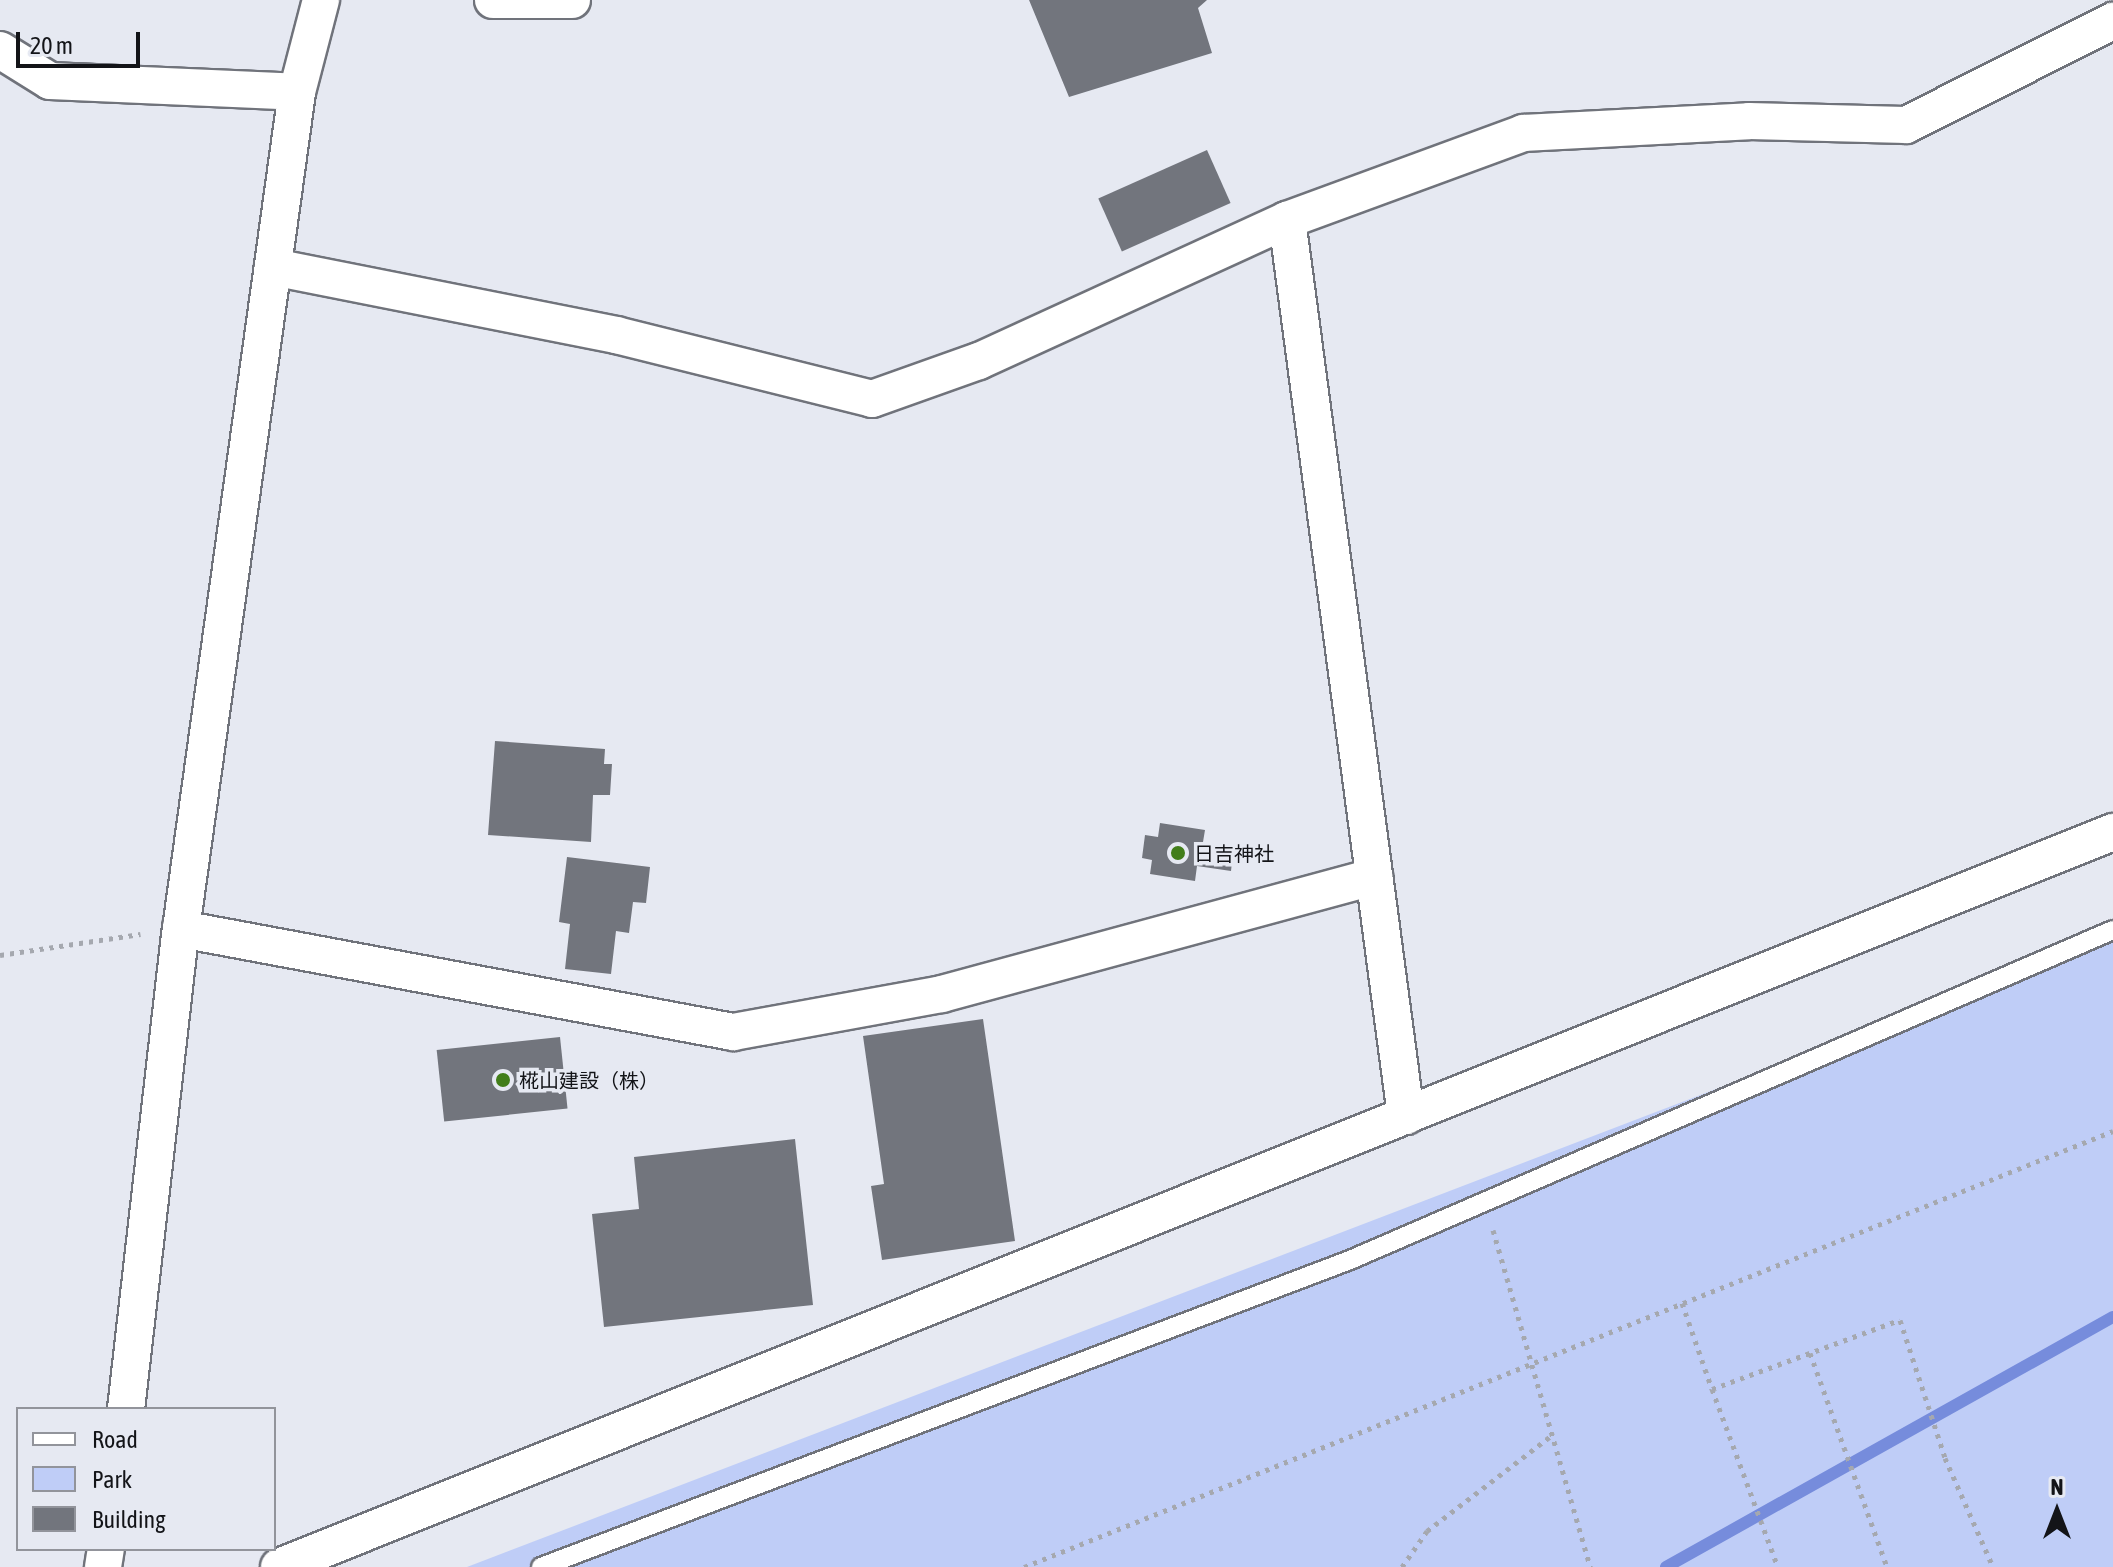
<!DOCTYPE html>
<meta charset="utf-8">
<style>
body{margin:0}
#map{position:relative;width:2113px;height:1567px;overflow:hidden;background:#e6e9f2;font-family:"Asap Condensed","Noto Sans JP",sans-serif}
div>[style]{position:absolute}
.green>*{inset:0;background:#bfcdf7}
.stream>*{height:12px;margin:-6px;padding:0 6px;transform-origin:6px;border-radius:6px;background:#768cdc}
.building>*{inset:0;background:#72757d;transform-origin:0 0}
.path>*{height:5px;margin-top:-2.5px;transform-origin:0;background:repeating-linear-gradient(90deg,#a5a8af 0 4px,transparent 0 10px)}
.roads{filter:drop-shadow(2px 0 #70737b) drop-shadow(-2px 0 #70737b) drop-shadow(0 2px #70737b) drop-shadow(0 -2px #70737b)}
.service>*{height:18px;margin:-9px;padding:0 9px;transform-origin:9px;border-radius:9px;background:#fff}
.minor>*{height:36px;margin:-18px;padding:0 18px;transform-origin:18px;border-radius:18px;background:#fff}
.dots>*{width:22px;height:22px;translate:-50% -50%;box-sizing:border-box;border:4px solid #e6e9f2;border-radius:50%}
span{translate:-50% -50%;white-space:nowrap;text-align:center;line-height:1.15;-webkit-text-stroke:7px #e6e9f2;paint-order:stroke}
.poi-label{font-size:20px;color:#131418}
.left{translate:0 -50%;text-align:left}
.legend{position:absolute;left:16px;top:1407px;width:260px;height:144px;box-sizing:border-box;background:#e6e9f2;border:2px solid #92949b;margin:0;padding:10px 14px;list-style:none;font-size:24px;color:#131418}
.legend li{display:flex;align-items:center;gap:16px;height:40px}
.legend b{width:40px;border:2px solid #92949b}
.north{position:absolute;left:2017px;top:1471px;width:80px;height:80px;-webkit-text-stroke:6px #e6e9f2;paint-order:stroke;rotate:0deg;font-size:22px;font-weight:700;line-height:32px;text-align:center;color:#131418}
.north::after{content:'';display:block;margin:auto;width:28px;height:36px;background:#131418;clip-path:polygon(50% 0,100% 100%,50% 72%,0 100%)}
.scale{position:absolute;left:16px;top:32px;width:124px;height:36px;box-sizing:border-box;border:4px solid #131418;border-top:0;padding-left:10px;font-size:24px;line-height:28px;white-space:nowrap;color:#131418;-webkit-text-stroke:6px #e6e9f2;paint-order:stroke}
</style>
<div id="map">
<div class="green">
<i style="clip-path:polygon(2113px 937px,2113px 1567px,467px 1567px)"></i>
</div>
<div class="stream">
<i style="left:1666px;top:1567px;width:512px;rotate:-29.22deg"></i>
</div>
<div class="building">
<i style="clip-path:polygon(1029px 0,1207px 0,1198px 8px,1212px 53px,1069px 97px)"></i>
<i style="left:1207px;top:150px;width:58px;height:119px;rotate:66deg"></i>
<i style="clip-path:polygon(495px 741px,605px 749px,604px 764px,612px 764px,610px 795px,593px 795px,591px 842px,488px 835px)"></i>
<i style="clip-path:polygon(1160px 823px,1205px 830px,1202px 848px,1233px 853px,1231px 871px,1197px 866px,1195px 881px,1150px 874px,1152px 860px,1142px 858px,1145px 835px,1158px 837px)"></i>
<i style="clip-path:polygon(567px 857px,650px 867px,646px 903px,633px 902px,629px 933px,616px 931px,611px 974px,565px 969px,570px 924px,559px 922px)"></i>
<i style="clip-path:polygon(983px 1019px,1015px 1241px,882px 1260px,871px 1186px,884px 1184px,863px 1036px)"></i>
<i style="left:560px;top:1037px;width:72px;height:124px;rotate:84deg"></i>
<i style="clip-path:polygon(795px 1139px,813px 1305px,604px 1327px,592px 1214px,639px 1209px,634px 1157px)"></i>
</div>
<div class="path">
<i style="left:0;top:955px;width:142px;rotate:-8.5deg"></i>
<i style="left:1493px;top:1230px;width:351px;rotate:73.9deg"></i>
<i style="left:1682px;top:1303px;width:91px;rotate:70.8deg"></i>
<i style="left:1712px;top:1389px;width:200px;rotate:-20.2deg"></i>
<i style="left:1900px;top:1320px;width:145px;rotate:71.9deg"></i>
<i style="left:1945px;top:1458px;width:119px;rotate:66.2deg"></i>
<i style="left:1810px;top:1353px;width:227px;rotate:70.2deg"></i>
<i style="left:1712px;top:1389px;width:190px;rotate:69.7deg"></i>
<i style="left:1024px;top:1567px;width:1173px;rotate:-21.82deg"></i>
<i style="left:1402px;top:1567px;width:44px;rotate:-55.2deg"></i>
<i style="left:1427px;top:1531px;width:158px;rotate:-37.5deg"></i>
</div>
<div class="roads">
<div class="service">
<i style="left:541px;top:1567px;width:865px;rotate:-20.78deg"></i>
<i style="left:1350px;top:1260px;width:831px;rotate:-23.39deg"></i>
</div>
<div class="minor">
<i style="left:493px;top:0;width:79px"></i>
<i style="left:0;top:50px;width:59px;rotate:31.8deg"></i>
<i style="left:50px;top:81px;width:247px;rotate:2.5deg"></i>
<i style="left:1287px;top:220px;width:904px;rotate:82.43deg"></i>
<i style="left:273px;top:267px;width:350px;rotate:11.2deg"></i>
<i style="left:616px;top:335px;width:264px;rotate:14deg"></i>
<i style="left:872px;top:399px;width:114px;rotate:-19.6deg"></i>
<i style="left:979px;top:361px;width:339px;rotate:-24.6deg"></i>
<i style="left:1287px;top:220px;width:252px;rotate:-20.2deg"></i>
<i style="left:1523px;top:133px;width:226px;rotate:-3deg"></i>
<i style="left:1749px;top:121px;width:157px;rotate:1.5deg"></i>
<i style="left:1906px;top:125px;width:232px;rotate:-26.7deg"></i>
<i style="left:181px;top:929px;width:562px;rotate:10.57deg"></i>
<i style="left:733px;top:1032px;width:212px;rotate:-10.3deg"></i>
<i style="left:942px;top:994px;width:448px;rotate:-15.2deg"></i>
<i style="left:126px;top:1409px;width:483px;rotate:-83.5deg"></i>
<i style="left:181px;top:929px;width:845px;rotate:-82.11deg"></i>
<i style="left:297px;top:92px;width:95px;rotate:-75.4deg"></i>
<i style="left:103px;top:1567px;width:18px;rotate:-81deg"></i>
<i style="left:279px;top:1567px;width:1976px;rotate:-21.84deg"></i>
</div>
</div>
<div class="dots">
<i style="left:1178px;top:853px;background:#427e1a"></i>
<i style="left:503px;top:1080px;background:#427e1a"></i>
</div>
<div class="poi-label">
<span class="left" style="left:1194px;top:853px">日吉神社</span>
<span class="left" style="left:519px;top:1080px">椛山建設（株）</span>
</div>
<ul class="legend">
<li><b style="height:10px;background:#fff"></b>Road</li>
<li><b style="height:22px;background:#bfcdf7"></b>Park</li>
<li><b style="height:22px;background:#72757d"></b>Building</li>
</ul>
<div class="north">N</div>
<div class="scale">20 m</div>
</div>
